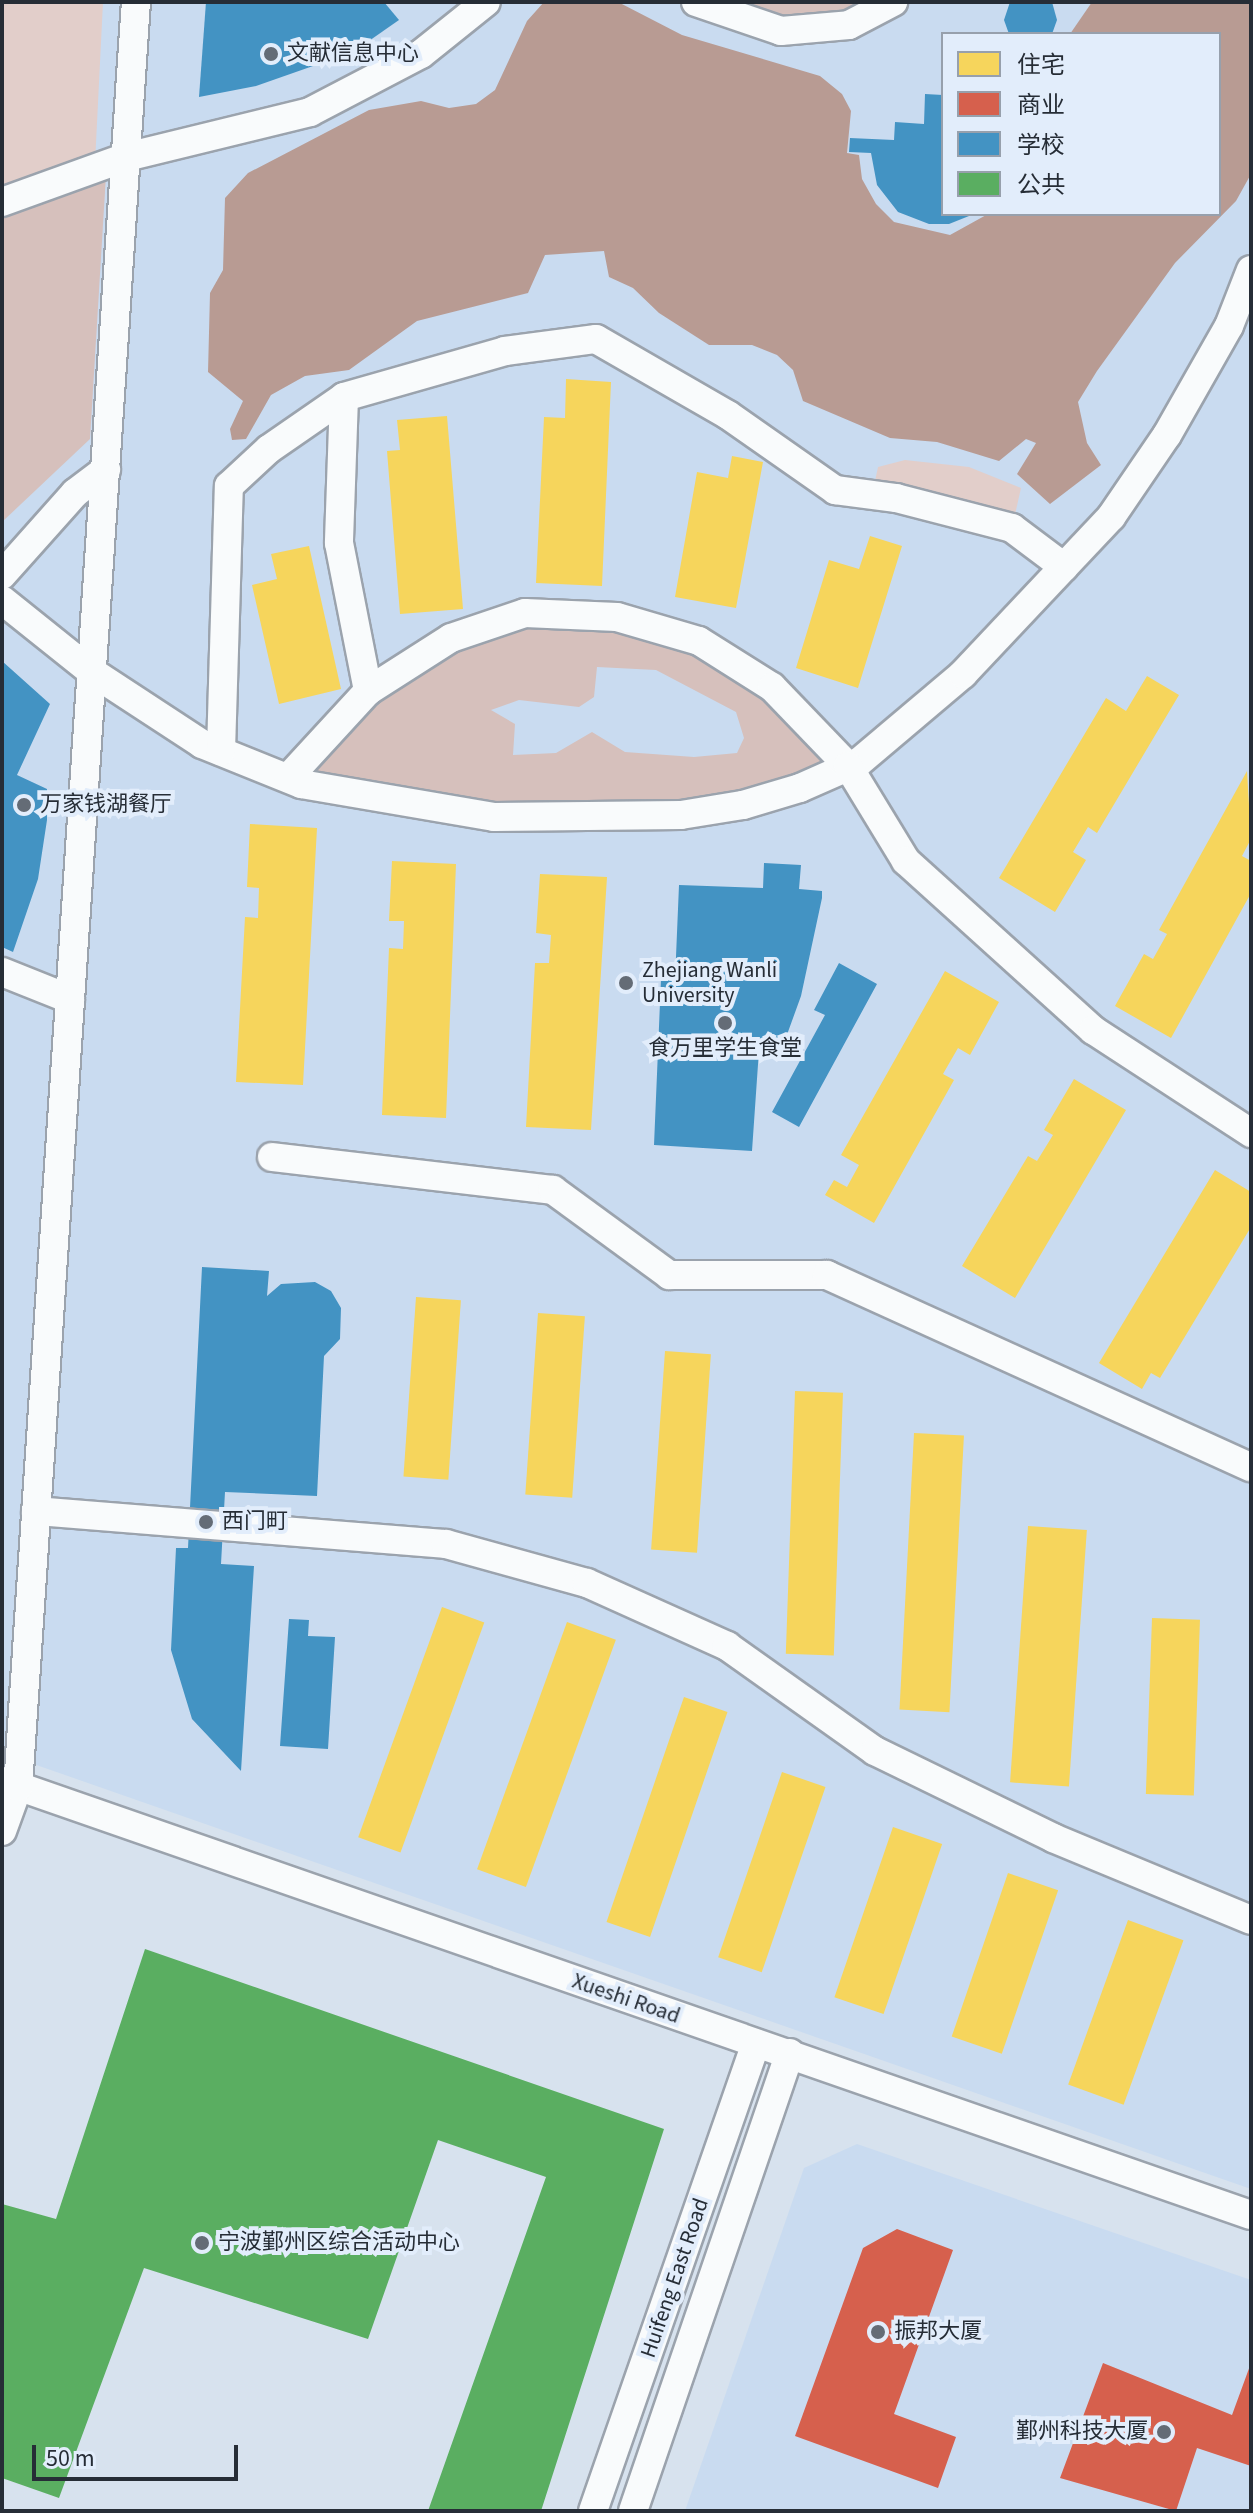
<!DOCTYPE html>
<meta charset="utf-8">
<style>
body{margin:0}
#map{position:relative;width:1253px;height:2513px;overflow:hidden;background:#d7e2ee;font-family:"Source Sans 3","Noto Sans SC",sans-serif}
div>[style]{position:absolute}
.built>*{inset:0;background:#c9dbf0}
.green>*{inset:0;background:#e2ceca}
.forest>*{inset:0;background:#d6c0bc}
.water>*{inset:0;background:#b89b93}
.homes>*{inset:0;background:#f6d55c;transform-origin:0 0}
.shops>*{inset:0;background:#d6604d}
.schools>*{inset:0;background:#4393c3}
.public>*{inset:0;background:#5aae61}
.roads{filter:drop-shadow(2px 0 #9ba3ad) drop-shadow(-2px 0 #9ba3ad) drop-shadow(0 2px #9ba3ad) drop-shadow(0 -2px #9ba3ad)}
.minor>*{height:28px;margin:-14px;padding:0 14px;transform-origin:14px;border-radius:14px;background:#f9fbfc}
.dots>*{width:22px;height:22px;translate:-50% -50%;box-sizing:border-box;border:4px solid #e2edfb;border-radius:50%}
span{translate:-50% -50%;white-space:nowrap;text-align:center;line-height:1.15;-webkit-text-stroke:8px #e2edfb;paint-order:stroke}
.poi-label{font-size:22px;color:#262d36}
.left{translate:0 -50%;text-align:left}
.right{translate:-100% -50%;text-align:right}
.street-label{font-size:22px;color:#262d36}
.frame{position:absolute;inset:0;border:4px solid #262d36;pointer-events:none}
.legend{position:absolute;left:941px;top:32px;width:280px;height:184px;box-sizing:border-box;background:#e2edfb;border:2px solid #97a0ac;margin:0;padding:10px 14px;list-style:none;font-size:24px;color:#262d36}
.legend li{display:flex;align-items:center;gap:16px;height:40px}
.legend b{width:40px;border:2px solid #97a0ac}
.scale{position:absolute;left:32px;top:2445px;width:206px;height:36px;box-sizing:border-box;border:4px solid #262d36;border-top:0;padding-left:10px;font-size:24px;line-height:28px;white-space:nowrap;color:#262d36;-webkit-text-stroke:6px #e2edfb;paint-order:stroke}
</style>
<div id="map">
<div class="built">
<i style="clip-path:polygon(evenodd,2px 2px,1251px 2px,1251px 2189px,2px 1753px,2px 2px,943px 34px,1219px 34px,1219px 214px,943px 214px,943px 34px)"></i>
<i style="clip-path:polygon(857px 2144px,1251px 2280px,1251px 2511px,685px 2511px,804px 2168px)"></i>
</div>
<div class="green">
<i style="clip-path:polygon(2px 2px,103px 2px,95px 163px,2px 196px)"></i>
<i style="clip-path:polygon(905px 460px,969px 467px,1021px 488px,1012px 528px,872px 495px,878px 467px)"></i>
</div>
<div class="forest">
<i style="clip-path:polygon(714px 2px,875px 2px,843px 18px,786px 24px)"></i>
<i style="clip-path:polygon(106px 175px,90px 439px,2px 522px,2px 212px)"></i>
<i style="clip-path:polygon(evenodd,526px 615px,693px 643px,767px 690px,836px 767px,741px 801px,542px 813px,299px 776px,380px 689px,526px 615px,597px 667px,656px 670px,736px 712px,744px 738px,737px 753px,694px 757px,625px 752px,592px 732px,556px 753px,513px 755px,515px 724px,491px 710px,519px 700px,579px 707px,594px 697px,597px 667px)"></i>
</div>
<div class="water">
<i style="clip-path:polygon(544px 2px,618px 2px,682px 35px,820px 76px,842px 94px,851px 111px,847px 153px,859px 155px,862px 179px,876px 204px,894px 222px,950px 235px,988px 214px,1219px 214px,1219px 34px,1070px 34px,1092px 2px,1251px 2px,1251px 174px,1236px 201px,1175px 263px,1097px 371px,1078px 402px,1087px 443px,1101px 465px,1050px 504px,1017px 474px,1036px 443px,1026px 439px,999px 461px,937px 442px,890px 438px,803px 401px,793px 370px,777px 355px,752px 345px,709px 345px,659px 313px,633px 288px,609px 277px,604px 251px,545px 255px,528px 293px,417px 321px,349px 370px,305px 376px,271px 395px,246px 439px,232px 440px,230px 429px,243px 401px,208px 372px,210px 293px,223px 270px,225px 198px,248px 173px,369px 110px,421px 101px,449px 108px,476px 104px,495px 90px,527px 21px)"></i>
</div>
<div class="homes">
<i style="clip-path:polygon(566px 379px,611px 382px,602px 586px,536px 583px,544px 417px,565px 418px)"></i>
<i style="clip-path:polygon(447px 416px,463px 609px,400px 614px,387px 451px,400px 450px,397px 420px)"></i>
<i style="clip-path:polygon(732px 456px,763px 462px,736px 608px,675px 597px,697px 472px,728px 478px)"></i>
<i style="clip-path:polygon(870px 536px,902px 546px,858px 688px,796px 668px,829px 560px,859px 569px)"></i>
<i style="clip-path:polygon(309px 546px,341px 689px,279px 704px,252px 585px,277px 579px,271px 554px)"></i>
<i style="clip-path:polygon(1147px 676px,1179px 695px,1097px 833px,1088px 827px,1073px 852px,1086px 860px,1055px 912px,999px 878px,1106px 698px,1126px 711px)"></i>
<i style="clip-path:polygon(1247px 771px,1251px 839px,1242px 856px,1251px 861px,1251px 893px,1171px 1038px,1115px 1006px,1144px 954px,1153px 959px,1167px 934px,1159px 930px)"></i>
<i style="clip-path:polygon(250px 824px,317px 828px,303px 1085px,236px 1082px,245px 917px,258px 918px,259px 888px,247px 887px)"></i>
<i style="clip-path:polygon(392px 861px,456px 864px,446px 1118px,382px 1115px,389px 948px,403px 949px,404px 921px,389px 921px)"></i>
<i style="clip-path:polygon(540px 874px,607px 877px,591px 1130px,526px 1127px,535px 963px,549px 963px,551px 935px,536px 933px)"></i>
<i style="clip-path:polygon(945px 971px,999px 1002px,970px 1055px,958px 1048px,943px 1074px,954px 1080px,874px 1223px,825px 1195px,834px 1180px,847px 1187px,859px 1165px,841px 1155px)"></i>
<i style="clip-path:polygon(1074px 1079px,1126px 1110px,1015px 1298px,962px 1266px,1028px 1156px,1037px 1161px,1053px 1135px,1044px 1130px)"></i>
<i style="clip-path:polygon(1215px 1170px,1251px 1192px,1251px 1227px,1160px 1378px,1151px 1373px,1142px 1389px,1099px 1363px)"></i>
<i style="left:416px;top:1297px;width:45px;height:180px;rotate:4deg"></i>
<i style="left:538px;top:1313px;width:47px;height:182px;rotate:4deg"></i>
<i style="left:665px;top:1351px;width:46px;height:199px;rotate:4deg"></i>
<i style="left:795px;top:1391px;width:48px;height:263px;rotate:2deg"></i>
<i style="left:914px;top:1433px;width:50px;height:277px;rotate:3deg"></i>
<i style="left:1028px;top:1526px;width:59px;height:257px;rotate:4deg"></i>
<i style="left:442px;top:1607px;width:45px;height:245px;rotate:20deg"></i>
<i style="left:1152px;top:1618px;width:48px;height:176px;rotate:2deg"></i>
<i style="left:567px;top:1622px;width:52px;height:263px;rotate:20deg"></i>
<i style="left:684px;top:1697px;width:46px;height:238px;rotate:19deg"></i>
<i style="left:782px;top:1772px;width:46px;height:196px;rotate:19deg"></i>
<i style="left:893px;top:1827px;width:52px;height:180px;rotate:19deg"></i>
<i style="left:1008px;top:1873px;width:53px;height:173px;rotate:19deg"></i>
<i style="left:1128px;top:1920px;width:59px;height:175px;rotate:20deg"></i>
</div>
<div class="shops">
<i style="clip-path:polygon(897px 2229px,953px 2250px,894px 2414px,956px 2437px,938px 2488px,795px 2436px,863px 2248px)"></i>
<i style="clip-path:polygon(1103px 2363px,1232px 2415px,1251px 2363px,1251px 2466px,1197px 2448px,1176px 2511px,1060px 2478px)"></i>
</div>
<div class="schools">
<i style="clip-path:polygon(206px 2px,384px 2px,399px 20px,366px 43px,313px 66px,256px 86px,199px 97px)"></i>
<i style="clip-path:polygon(1010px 2px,1052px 2px,1057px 20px,1052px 34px,1009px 34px,1004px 20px)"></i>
<i style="clip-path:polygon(925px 94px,943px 95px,943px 214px,974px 214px,949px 224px,929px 224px,898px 212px,877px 185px,871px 153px,849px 152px,850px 138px,894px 140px,895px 122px,924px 124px)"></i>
<i style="clip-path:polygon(2px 661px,50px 704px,17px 775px,47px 789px,47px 820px,38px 879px,13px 952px,2px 947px)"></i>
<i style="clip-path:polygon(764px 863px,801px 865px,799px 889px,822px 891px,822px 898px,801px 996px,780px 1054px,759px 1050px,752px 1151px,654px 1145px,661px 979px,675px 980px,679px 885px,763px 888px)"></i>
<i style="clip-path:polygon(839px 963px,877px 984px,799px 1127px,772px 1112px,825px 1015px,814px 1010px)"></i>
<i style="clip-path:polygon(202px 1267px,269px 1271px,267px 1296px,281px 1284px,315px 1282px,331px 1291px,341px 1308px,340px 1339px,324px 1356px,317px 1496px,225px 1492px,221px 1564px,254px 1566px,241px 1771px,192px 1719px,171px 1650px,176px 1548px,188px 1548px)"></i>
<i style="clip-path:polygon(289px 1619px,309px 1620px,308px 1636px,335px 1637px,328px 1749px,280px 1746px)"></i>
</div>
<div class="public">
<i style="clip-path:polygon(145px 1949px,664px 2129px,541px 2511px,428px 2511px,546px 2177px,438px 2140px,368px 2339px,144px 2268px,59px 2498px,2px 2478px,2px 2204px,56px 2219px)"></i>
</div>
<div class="roads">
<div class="minor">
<i style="left:696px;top:2px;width:90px;rotate:18.8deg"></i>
<i style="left:781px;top:31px;width:68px;rotate:-5deg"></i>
<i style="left:849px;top:25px;width:50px;rotate:-27.6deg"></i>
<i style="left:2px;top:202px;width:132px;rotate:-19.9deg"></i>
<i style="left:126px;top:157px;width:189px;rotate:-13.7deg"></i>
<i style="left:310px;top:112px;width:125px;rotate:-27.6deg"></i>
<i style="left:421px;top:54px;width:83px;rotate:-38.7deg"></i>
<i style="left:344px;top:397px;width:167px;rotate:-15.9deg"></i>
<i style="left:505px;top:351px;width:92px;rotate:-7.5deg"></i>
<i style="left:596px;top:339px;width:152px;rotate:29.9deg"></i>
<i style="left:728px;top:415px;width:131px;rotate:35deg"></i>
<i style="left:835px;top:490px;width:62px;rotate:7.5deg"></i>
<i style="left:896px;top:498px;width:120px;rotate:14.5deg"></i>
<i style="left:1012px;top:528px;width:65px;rotate:36.9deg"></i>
<i style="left:2px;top:575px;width:110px;rotate:-48.3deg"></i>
<i style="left:75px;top:493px;width:39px;rotate:-37deg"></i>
<i style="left:2px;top:600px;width:115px;rotate:38.7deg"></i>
<i style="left:92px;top:672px;width:131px;rotate:33.2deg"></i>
<i style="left:202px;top:744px;width:107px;rotate:22deg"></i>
<i style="left:301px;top:784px;width:196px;rotate:9.7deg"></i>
<i style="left:494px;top:817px;width:187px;rotate:-0.6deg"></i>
<i style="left:681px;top:815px;width:63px;rotate:-9.2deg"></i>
<i style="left:743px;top:805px;width:59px;rotate:-16.6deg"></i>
<i style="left:800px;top:788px;width:64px;rotate:-23.8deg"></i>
<i style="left:859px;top:762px;width:136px;rotate:-40.2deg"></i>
<i style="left:963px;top:674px;width:216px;rotate:-46.7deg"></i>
<i style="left:1111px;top:517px;width:99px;rotate:-55.7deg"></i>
<i style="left:1167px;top:435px;width:125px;rotate:-60.4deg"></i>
<i style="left:1229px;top:326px;width:60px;rotate:-68.6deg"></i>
<i style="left:221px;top:751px;width:265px;rotate:-88.3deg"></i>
<i style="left:229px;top:486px;width:54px;rotate:-42.8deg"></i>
<i style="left:269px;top:449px;width:91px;rotate:-34.7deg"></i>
<i style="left:344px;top:397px;width:146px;rotate:92deg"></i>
<i style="left:339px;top:543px;width:151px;rotate:78.9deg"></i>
<i style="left:288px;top:778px;width:118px;rotate:-47.4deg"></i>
<i style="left:368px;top:691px;width:98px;rotate:-32.6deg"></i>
<i style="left:451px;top:638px;width:78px;rotate:-18.7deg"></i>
<i style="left:525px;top:613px;width:92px;rotate:2.5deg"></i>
<i style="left:617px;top:617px;width:85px;rotate:16.3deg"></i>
<i style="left:699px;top:641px;width:86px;rotate:32.2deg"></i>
<i style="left:772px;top:687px;width:110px;rotate:46.1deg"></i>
<i style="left:848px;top:766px;width:111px;rotate:58.6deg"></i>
<i style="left:906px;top:861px;width:252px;rotate:42.1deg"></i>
<i style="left:1093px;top:1030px;width:189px;rotate:33.1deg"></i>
<i style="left:2px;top:972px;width:73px;rotate:21.7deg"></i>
<i style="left:272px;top:1157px;width:283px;rotate:6.7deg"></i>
<i style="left:553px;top:1190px;width:144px;rotate:36.2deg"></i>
<i style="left:669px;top:1275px;width:158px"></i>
<i style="left:827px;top:1275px;width:465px;rotate:24.4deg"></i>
<i style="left:36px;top:1511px;width:411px;rotate:4.6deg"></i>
<i style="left:446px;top:1544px;width:146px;rotate:15.5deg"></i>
<i style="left:587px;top:1583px;width:154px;rotate:24.2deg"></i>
<i style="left:727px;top:1646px;width:181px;rotate:35.4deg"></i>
<i style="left:875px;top:1751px;width:198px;rotate:26deg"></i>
<i style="left:1053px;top:1838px;width:214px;rotate:22.5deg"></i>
<i style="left:3px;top:1781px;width:1321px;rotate:19.18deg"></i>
<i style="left:2px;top:1831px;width:47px;rotate:-70deg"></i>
<i style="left:18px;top:1787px;width:1789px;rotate:-86.22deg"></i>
<i style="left:593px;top:2511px;width:495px;rotate:-70.8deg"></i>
<i style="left:633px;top:2511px;width:484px;rotate:-71.1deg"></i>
</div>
</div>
<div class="dots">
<i style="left:271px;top:54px;background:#646c76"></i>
<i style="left:24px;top:805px;background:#646c76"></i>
<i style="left:626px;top:983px;background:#646c76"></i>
<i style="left:725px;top:1023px;background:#646c76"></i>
<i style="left:206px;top:1522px;background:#646c76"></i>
<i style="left:202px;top:2243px;background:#646c76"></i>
<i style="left:878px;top:2332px;background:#646c76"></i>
<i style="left:1164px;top:2432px;background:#646c76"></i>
</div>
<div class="poi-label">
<span class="left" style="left:287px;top:54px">文献信息中心</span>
<span class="left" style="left:40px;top:805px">万家钱湖餐厅</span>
<span class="left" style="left:642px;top:983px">Zhejiang Wanli<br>University</span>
<span style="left:725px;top:1049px">食万里学生食堂</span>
<span class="left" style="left:222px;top:1522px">西门町</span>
<span class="left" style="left:218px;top:2243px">宁波鄞州区综合活动中心</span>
<span class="left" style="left:894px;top:2332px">振邦大厦</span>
<span class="right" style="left:1148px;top:2432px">鄞州科技大厦</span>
</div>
<div class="street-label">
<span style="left:626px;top:1999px;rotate:19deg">Xueshi Road</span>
<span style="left:675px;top:2278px;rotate:-71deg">Huifeng East Road</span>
</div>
<div class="frame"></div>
<ul class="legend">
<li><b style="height:22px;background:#f6d55c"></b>住宅</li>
<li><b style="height:22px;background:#d6604d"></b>商业</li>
<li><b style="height:22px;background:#4393c3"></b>学校</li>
<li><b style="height:22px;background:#5aae61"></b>公共</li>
</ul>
<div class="scale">50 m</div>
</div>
